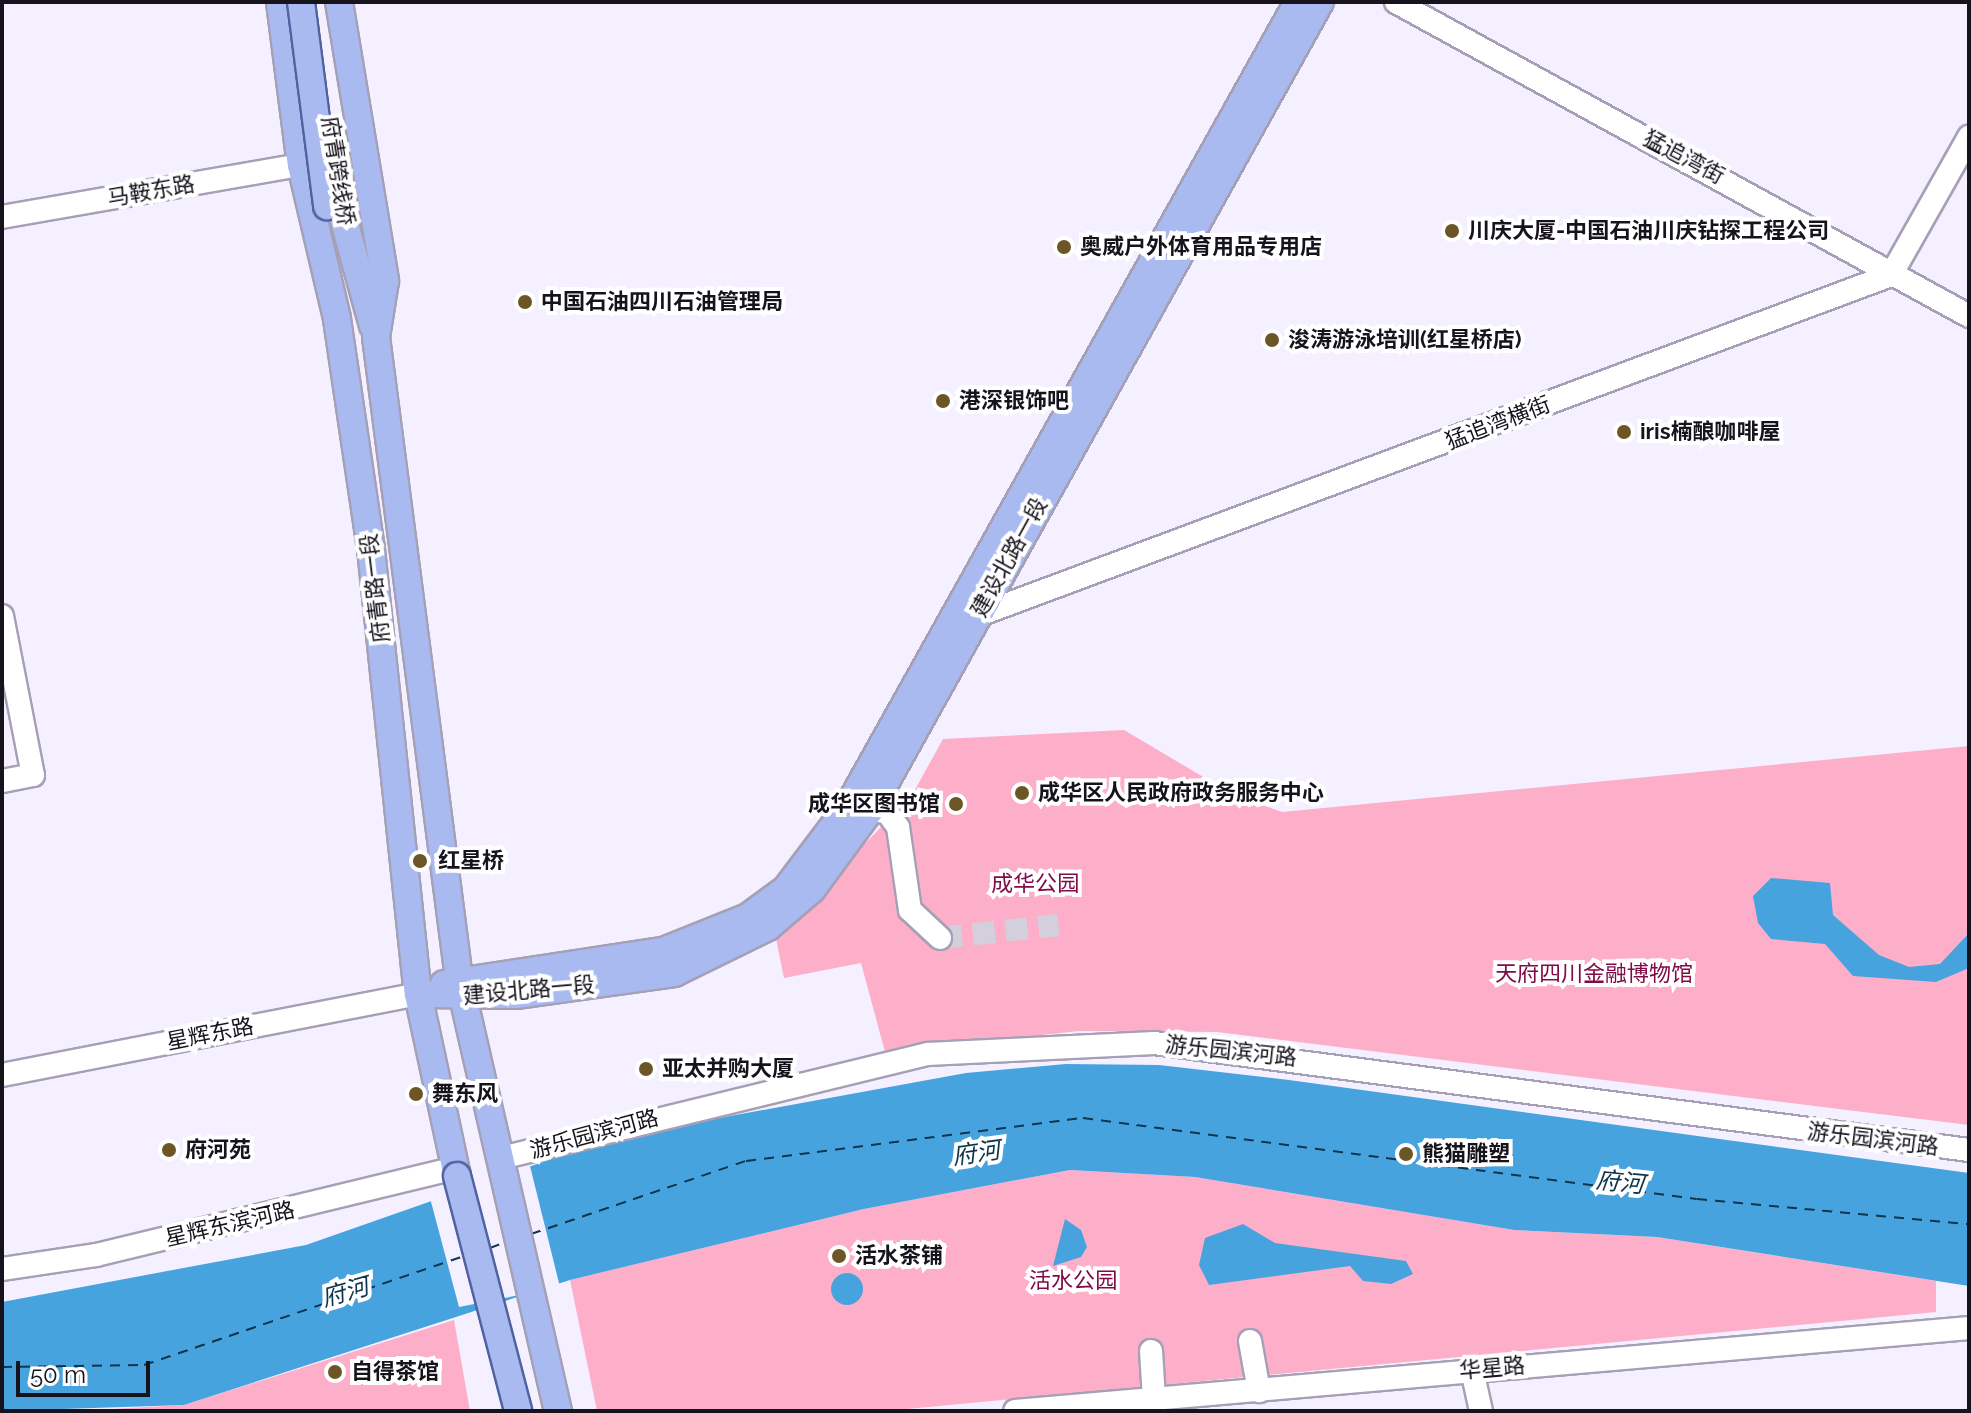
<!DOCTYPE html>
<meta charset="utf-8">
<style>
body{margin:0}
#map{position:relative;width:1971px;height:1413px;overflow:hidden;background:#f4f0ff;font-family:Raleway,"Noto Sans SC",sans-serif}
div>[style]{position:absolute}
.green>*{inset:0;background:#fdafca}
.water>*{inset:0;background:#47a3de}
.round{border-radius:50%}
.pier>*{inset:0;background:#f4f0ff}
.ferry>*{height:2px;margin-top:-1px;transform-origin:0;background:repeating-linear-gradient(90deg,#0d354d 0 10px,transparent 0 18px)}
.minor-tunnel>*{height:22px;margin-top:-11px;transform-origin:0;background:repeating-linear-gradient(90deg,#d3cfdd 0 22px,transparent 0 33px)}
.roads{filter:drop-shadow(2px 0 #a6a0b6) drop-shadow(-2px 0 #a6a0b6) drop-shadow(0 2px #a6a0b6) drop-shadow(0 -2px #a6a0b6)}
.minor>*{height:22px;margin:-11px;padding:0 11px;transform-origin:11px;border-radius:11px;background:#fff}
.major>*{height:26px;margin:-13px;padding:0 13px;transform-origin:13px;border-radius:13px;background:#a9baf1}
.bridges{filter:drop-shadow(2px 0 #5062a1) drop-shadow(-2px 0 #5062a1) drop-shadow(0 2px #5062a1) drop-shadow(0 -2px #5062a1)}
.major-bridge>*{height:26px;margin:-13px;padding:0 13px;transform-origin:13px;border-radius:13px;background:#a9baf1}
.dots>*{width:22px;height:22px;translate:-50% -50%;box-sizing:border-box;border:4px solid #fff;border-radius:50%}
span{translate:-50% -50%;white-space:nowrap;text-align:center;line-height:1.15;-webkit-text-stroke:8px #fff;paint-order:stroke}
.street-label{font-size:22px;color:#16131c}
.poi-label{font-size:22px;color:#16131c;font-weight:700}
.left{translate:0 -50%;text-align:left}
.right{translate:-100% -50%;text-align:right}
.park-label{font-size:22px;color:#800b48}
.water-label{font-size:24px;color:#0d354d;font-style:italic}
.frame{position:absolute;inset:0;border:4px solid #16131c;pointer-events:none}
.scale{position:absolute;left:16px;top:1361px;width:134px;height:36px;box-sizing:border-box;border:4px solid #16131c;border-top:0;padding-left:10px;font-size:24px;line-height:28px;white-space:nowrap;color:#16131c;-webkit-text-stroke:6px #fff;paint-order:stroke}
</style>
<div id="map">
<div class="green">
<i style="clip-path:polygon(1124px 730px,1232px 794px,1282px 812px,1969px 746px,1969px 1125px,1217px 1032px,1079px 1031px,885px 1052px,861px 963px,784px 978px,775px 934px,911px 797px,943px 739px)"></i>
<i style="clip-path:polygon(1070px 1170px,1195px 1177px,1514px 1230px,1657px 1237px,1936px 1281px,1936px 1312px,886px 1411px,597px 1411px,570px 1280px,864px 1209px)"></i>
<i style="clip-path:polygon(454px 1320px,470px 1411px,75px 1411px,184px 1405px)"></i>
</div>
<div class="water">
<i style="clip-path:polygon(1771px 878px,1830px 883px,1833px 915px,1879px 955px,1909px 967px,1940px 964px,1969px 933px,1969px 968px,1936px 982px,1853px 976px,1825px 944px,1771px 939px,1758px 923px,1753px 896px)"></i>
<i style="clip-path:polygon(1066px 1064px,1159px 1065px,1289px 1080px,1969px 1173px,1969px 1286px,1657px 1237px,1514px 1230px,1195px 1177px,1070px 1170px,864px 1209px,570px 1280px,184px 1405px,2px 1411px,2px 1302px,306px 1245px,554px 1158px,692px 1123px,966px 1073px)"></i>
<i style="clip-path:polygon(1065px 1219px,1081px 1230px,1087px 1247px,1081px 1257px,1053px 1266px)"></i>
<i style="clip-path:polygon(1243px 1224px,1275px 1243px,1406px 1261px,1413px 1274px,1391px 1284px,1363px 1281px,1350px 1266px,1209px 1285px,1199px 1265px,1205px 1238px)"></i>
<i class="round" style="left:831px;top:1273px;width:32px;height:32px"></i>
</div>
<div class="pier">
<i style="clip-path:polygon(529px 1162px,560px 1287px,459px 1307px,430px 1198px)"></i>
</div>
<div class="ferry">
<i style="left:531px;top:1234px;width:227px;rotate:-18.8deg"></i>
<i style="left:746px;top:1161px;width:340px;rotate:-7.3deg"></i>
<i style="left:1083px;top:1118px;width:619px;rotate:7.52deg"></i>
<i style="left:1697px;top:1199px;width:273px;rotate:5.3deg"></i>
<i style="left:490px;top:1248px;width:17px;rotate:-21deg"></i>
<i style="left:2px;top:1367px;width:142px;rotate:-0.8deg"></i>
<i style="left:144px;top:1365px;width:339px;rotate:-18.8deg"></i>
</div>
<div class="minor-tunnel">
<i style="left:940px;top:938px;width:119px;rotate:-6.3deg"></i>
</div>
<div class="roads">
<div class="minor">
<i style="left:1396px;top:2px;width:653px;rotate:28.72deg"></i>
<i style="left:2px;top:217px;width:303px;rotate:-9.9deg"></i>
<i style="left:2px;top:616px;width:162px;rotate:79deg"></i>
<i style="left:33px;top:775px;width:32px;rotate:169deg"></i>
<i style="left:968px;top:619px;width:985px;rotate:-20.44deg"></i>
<i style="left:1891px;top:275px;width:159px;rotate:-60.5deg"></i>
<i style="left:870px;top:810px;width:17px;rotate:7deg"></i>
<i style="left:887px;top:812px;width:19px;rotate:54deg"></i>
<i style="left:898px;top:827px;width:84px;rotate:81.8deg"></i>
<i style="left:910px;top:910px;width:41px;rotate:43deg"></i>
<i style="left:2px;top:1075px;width:424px;rotate:-11deg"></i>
<i style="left:501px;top:1158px;width:439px;rotate:-13.7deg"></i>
<i style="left:928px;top:1054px;width:226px;rotate:-2.8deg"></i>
<i style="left:1154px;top:1043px;width:822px;rotate:7.48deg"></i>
<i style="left:2px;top:1269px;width:95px;rotate:-8.5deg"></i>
<i style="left:96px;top:1255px;width:369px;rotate:-13.6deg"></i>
<i style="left:1250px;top:1341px;width:51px;rotate:79.8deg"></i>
<i style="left:1151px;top:1351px;width:48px;rotate:86.4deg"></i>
<i style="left:1472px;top:1370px;width:42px;rotate:77.6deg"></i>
<i style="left:1015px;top:1411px;width:958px;rotate:-4.97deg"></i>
</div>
<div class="major">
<i style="left:280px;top:2px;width:164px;rotate:82.7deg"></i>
<i style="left:301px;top:165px;width:158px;rotate:76.8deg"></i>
<i style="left:337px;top:319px;width:232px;rotate:81.6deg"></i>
<i style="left:371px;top:549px;width:447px;rotate:84deg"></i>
<i style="left:418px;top:994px;width:186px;rotate:77.9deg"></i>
<i style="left:339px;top:2px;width:283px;rotate:80.6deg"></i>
<i style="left:385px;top:281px;width:57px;rotate:99.1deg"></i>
<i style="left:376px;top:337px;width:647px;rotate:82.63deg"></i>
<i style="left:459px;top:979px;width:443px;rotate:77.1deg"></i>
<i style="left:340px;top:206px;width:124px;rotate:74.6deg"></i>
<i style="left:444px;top:984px;width:221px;rotate:-8.6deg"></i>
<i style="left:663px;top:951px;width:92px;rotate:-21.8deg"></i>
<i style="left:748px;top:917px;width:47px;rotate:-36.4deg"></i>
<i style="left:786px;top:889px;width:103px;rotate:-52.9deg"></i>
<i style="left:848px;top:807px;width:922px;rotate:-60.79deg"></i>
<i style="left:418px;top:994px;width:98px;rotate:0.6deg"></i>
<i style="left:516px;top:995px;width:160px;rotate:-7.9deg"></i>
<i style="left:674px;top:973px;width:105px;rotate:-26.1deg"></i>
<i style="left:768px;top:927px;width:58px;rotate:-40.8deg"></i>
<i style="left:812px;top:889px;width:98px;rotate:-53.7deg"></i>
<i style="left:870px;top:810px;width:925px;rotate:-60.89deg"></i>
</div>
</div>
<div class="bridges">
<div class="major-bridge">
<i style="left:301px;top:2px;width:206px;rotate:82.7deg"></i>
<i style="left:457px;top:1176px;width:243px;rotate:75.4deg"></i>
</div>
</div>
<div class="dots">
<i style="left:1452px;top:231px;background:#6c5625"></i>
<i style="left:1064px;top:247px;background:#6c5625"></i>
<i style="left:525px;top:302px;background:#6c5625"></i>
<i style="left:1272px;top:340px;background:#6c5625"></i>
<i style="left:943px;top:401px;background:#6c5625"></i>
<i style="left:1624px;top:432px;background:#6c5625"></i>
<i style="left:1022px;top:793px;background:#6c5625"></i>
<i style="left:956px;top:804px;background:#6c5625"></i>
<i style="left:420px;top:861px;background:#6c5625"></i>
<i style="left:646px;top:1069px;background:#6c5625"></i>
<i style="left:416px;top:1094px;background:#6c5625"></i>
<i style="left:169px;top:1150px;background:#6c5625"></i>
<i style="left:1406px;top:1154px;background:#6c5625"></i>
<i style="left:839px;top:1256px;background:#6c5625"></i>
<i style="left:335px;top:1372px;background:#6c5625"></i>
</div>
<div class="street-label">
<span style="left:1684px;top:157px;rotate:28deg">猛追湾街</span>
<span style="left:338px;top:171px;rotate:81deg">府青跨线桥</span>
<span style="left:151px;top:191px;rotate:-10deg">马鞍东路</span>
<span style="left:1498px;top:423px;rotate:-21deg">猛追湾横街</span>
<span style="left:1009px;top:557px;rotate:-61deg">建设北路一段</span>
<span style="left:375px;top:588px;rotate:-97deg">府青路一段</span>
<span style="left:529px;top:990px;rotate:-5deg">建设北路一段</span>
<span style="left:210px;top:1034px;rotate:-11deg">星辉东路</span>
<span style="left:1231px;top:1051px;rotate:6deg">游乐园滨河路</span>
<span style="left:594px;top:1134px;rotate:-15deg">游乐园滨河路</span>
<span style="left:1873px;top:1139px;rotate:7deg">游乐园滨河路</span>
<span style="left:230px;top:1224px;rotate:-13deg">星辉东滨河路</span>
<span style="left:1492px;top:1368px;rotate:-5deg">华星路</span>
</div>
<div class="poi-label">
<span class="left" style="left:1468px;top:231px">川庆大厦-中国石油川庆钻探工程公司</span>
<span class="left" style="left:1080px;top:247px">奥威户外体育用品专用店</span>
<span class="left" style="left:541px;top:302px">中国石油四川石油管理局</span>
<span class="left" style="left:1288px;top:340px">浚涛游泳培训(红星桥店)</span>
<span class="left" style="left:959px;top:401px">港深银饰吧</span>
<span class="left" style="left:1640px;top:432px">iris楠酿咖啡屋</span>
<span class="left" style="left:1038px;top:793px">成华区人民政府政务服务中心</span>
<span class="right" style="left:940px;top:804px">成华区图书馆</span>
<span class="left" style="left:438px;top:861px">红星桥</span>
<span class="left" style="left:662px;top:1069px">亚太并购大厦</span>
<span class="left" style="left:432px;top:1094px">舞东风</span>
<span class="left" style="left:185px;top:1150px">府河苑</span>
<span class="left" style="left:1422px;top:1154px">熊猫雕塑</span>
<span class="left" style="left:855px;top:1256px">活水茶铺</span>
<span class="left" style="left:351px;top:1372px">自得茶馆</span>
</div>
<div class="park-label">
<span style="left:1035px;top:884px">成华公园</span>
<span style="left:1594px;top:974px">天府四川金融博物馆</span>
<span style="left:1073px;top:1281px">活水公园</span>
</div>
<div class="water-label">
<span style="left:976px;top:1153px;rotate:-8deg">府河</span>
<span style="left:1620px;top:1182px;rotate:6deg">府河</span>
<span style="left:345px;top:1292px;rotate:-16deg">府河</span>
</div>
<div class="frame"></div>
<div class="scale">50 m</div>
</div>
